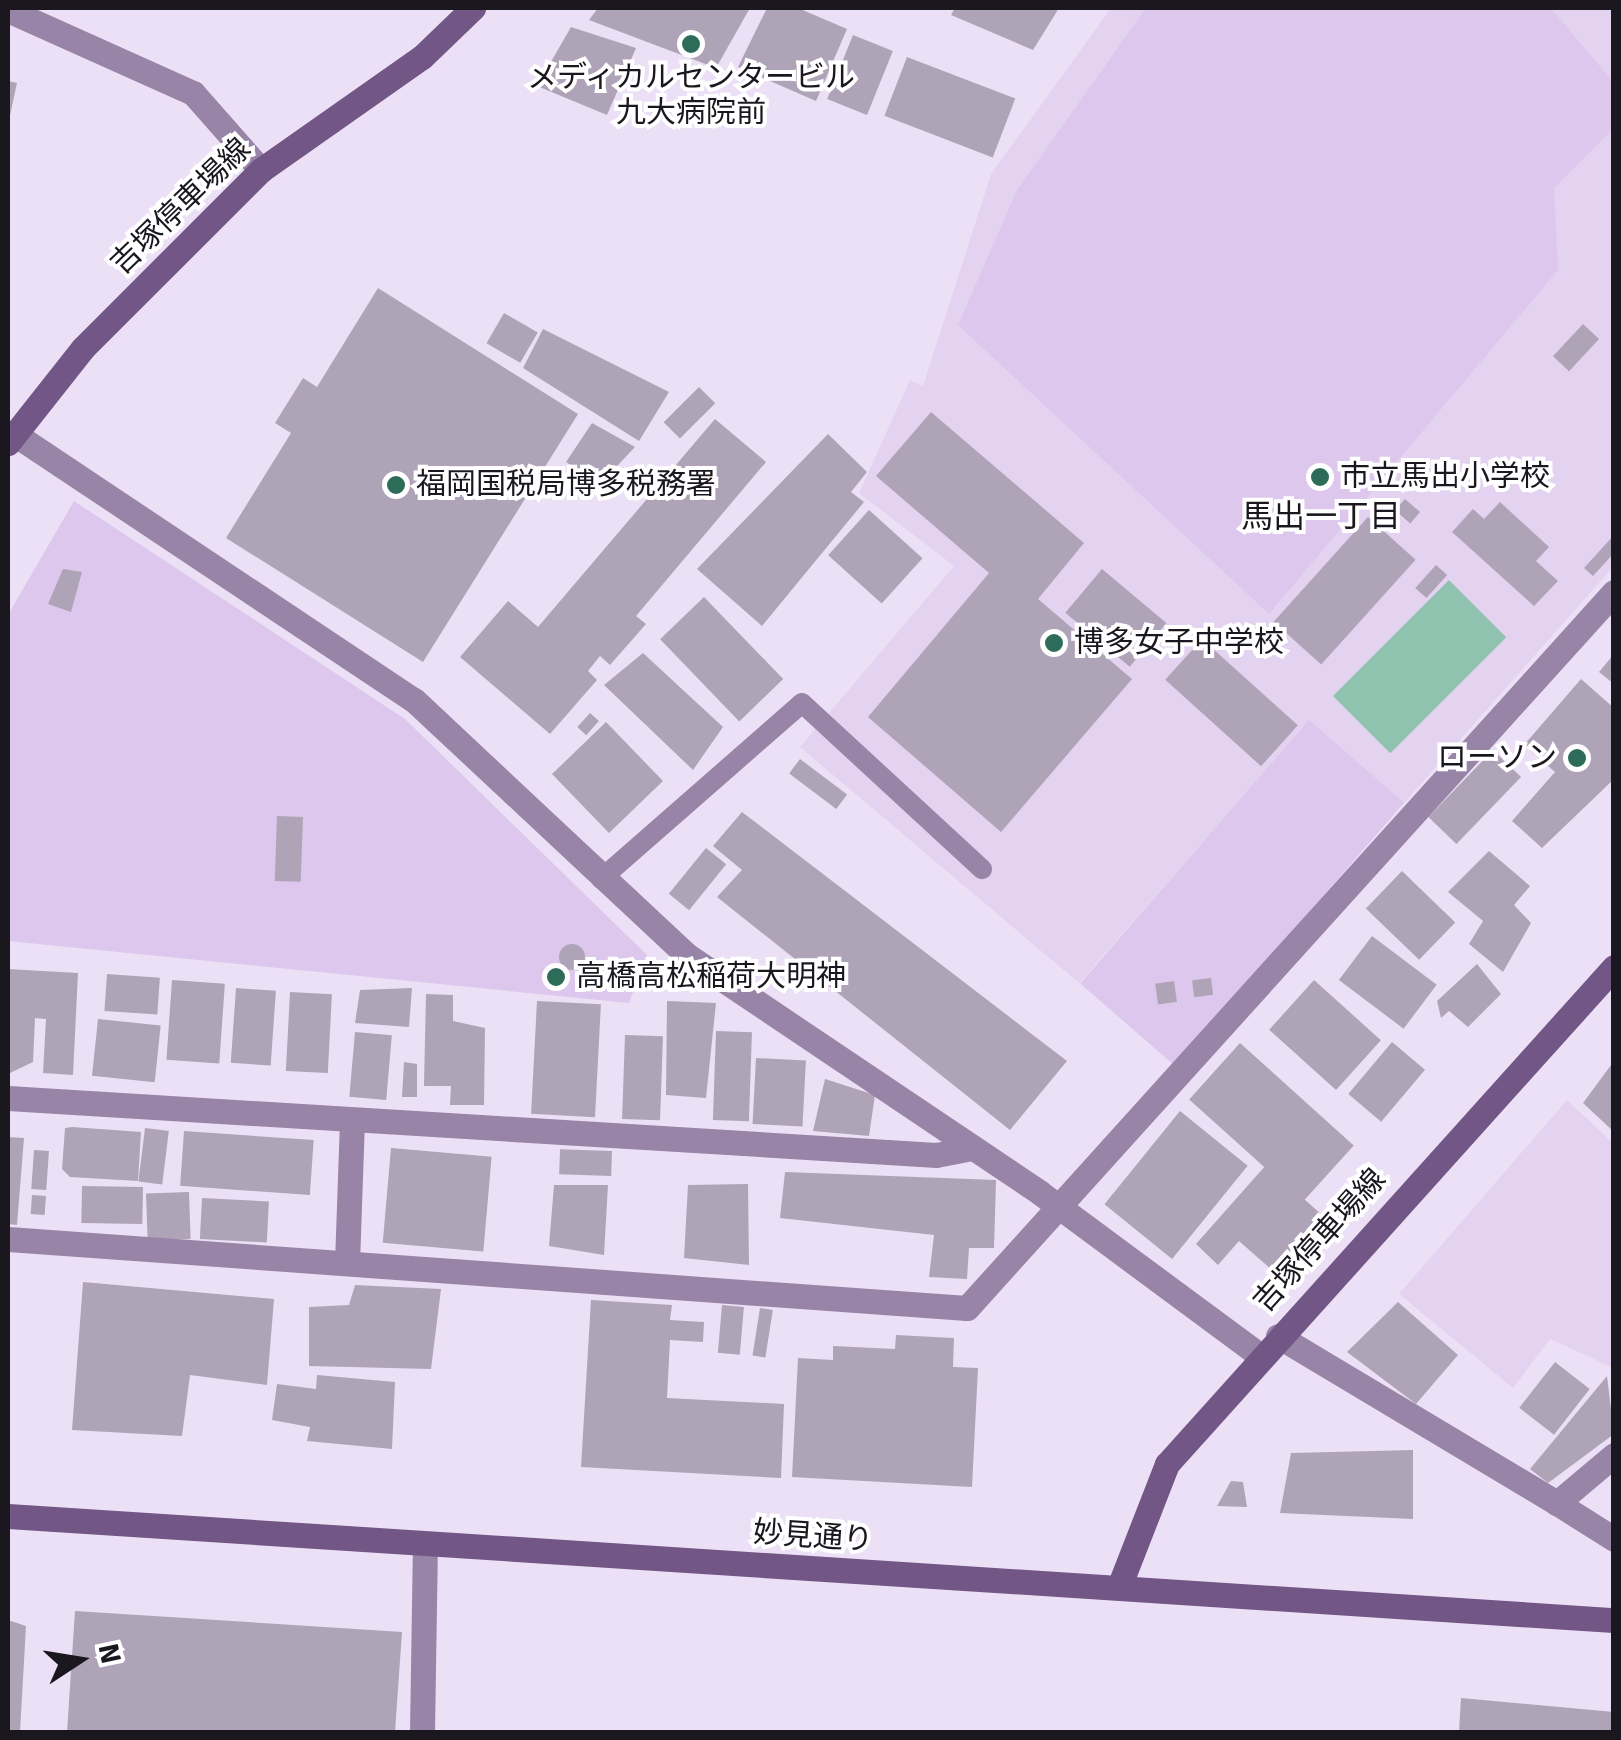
<!DOCTYPE html>
<meta charset="utf-8">
<style>
body{margin:0}
#map{position:relative;width:1621px;height:1740px;overflow:hidden;background:#ece0f6;font-family:Signika,"Noto Sans JP",sans-serif}
div>[style]{position:absolute}
.built>*{inset:0;background:#e4d3f0}
.green>*{inset:0;background:#ddc7ed;transform-origin:0 0}
.water>*{inset:0;background:#90c2b0;transform-origin:0 0}
.building>*{inset:0;background:#afa3b8;transform-origin:0 0}
.round{border-radius:50%}
.service>*{height:20px;margin:-10px;padding:0 10px;transform-origin:10px;border-radius:10px;background:#9884a6}
.minor>*{height:25px;margin:-12.5px;padding:0 12.5px;transform-origin:12.5px;border-radius:12.5px;background:#9884a6}
.tertiary>*{height:25px;margin:-12.5px;padding:0 12.5px;transform-origin:12.5px;border-radius:12.5px;background:#9884a6}
.secondary>*{height:25px;margin:-12.5px;padding:0 12.5px;transform-origin:12.5px;border-radius:12.5px;background:#725685}
.dots>*{width:28px;height:28px;translate:-50% -50%;box-sizing:border-box;border:5px solid #fff;border-radius:50%}
span{translate:-50% -50%;white-space:nowrap;text-align:center;line-height:1.15;-webkit-text-stroke:8px #fff;paint-order:stroke}
.poi-label{font-size:30px;color:#1b171e}
.left{translate:0 -50%;text-align:left}
.right{translate:-100% -50%;text-align:right}
.street-label{font-size:30px;color:#1b171e}
.neighbourhood-label{font-size:32px;color:#1b171e}
.frame{position:absolute;inset:0;border:10px solid #1b171e;pointer-events:none}
.north{position:absolute;left:30px;top:1610px;width:100px;height:100px;-webkit-text-stroke:8px #fff;paint-order:stroke;rotate:78deg;font-size:28px;font-weight:700;line-height:40px;text-align:center;color:#1b171e}
.north::after{content:'';display:block;margin:auto;width:35px;height:45px;background:#1b171e;clip-path:polygon(50% 0,100% 100%,50% 72%,0 100%)}
</style>
<div id="map">
<div class="built">
<i style="clip-path:polygon(1111px 8px,1613px 8px,1613px 567px,1404px 803px,1309px 721px,1079px 983px,800px 747px,954px 566px,859px 493px,910px 380px,923px 386px,991px 174px)"></i>
<i style="clip-path:polygon(1567px 1100px,1613px 1143px,1613px 1368px,1550px 1339px,1513px 1388px,1399px 1294px)"></i>
</div>
<div class="green">
<i style="clip-path:polygon(1146px 8px,1551px 8px,1613px 82px,1613px 129px,1554px 188px,1558px 270px,1269px 614px,958px 325px,1017px 190px)"></i>
<i style="clip-path:polygon(74px 501px,405px 719px,647px 955px,629px 1003px,8px 941px,8px 615px)"></i>
<i style="left:1309px;top:720px;width:126px;height:349px;rotate:41deg"></i>
</div>
<div class="water">
<i style="left:1449px;top:580px;width:81px;height:164px;rotate:45deg"></i>
</div>
<div class="building">
<i style="clip-path:polygon(598px 8px,750px 8px,716px 68px,589px 20px)"></i>
<i style="clip-path:polygon(767px 8px,798px 8px,847px 29px,816px 101px,738px 67px)"></i>
<i style="clip-path:polygon(955px 8px,1059px 8px,1033px 50px,951px 15px)"></i>
<i style="clip-path:polygon(571px 27px,636px 48px,607px 115px,537px 86px)"></i>
<i style="left:853px;top:35px;width:43px;height:69px;rotate:22deg"></i>
<i style="left:907px;top:57px;width:116px;height:63px;rotate:21deg"></i>
<i style="clip-path:polygon(8px 81px,17px 83px,9px 120px,8px 120px)"></i>
<i style="clip-path:polygon(378px 288px,578px 414px,423px 662px,226px 538px,291px 433px,275px 423px,303px 378px,317px 387px)"></i>
<i style="left:504px;top:313px;width:39px;height:35px;rotate:30deg"></i>
<i style="left:1583px;top:324px;width:22px;height:44px;rotate:43deg"></i>
<i style="clip-path:polygon(543px 329px,669px 392px,639px 441px,523px 368px)"></i>
<i style="left:699px;top:387px;width:23px;height:50px;rotate:45deg"></i>
<i style="clip-path:polygon(931px 412px,1084px 543px,1038px 599px,1132px 679px,1001px 832px,868px 717px,989px 573px,876px 476px)"></i>
<i style="clip-path:polygon(715px 419px,766px 462px,636px 616px,646px 624px,610px 665px,600px 656px,588px 671px,597px 680px,550px 734px,460px 657px,508px 601px,538px 627px)"></i>
<i style="clip-path:polygon(592px 423px,635px 447px,600px 484px,566px 462px)"></i>
<i style="clip-path:polygon(828px 434px,867px 472px,851px 492px,864px 502px,762px 626px,697px 569px)"></i>
<i style="left:1405px;top:499px;width:20px;height:15px;rotate:41deg"></i>
<i style="clip-path:polygon(1500px 502px,1549px 547px,1536px 561px,1558px 581px,1534px 606px,1452px 532px,1473px 509px,1484px 519px)"></i>
<i style="left:869px;top:510px;width:72px;height:61px;rotate:42deg"></i>
<i style="left:1368px;top:517px;width:64px;height:141px;rotate:42deg"></i>
<i style="clip-path:polygon(1614px 535px,1614px 553px,1593px 576px,1584px 568px)"></i>
<i style="left:1436px;top:565px;width:15px;height:31px;rotate:42deg"></i>
<i style="clip-path:polygon(63px 569px,82px 572px,71px 612px,48px 604px)"></i>
<i style="left:1102px;top:569px;width:84px;height:57px;rotate:40deg"></i>
<i style="left:704px;top:597px;width:114px;height:61px;rotate:46deg"></i>
<i style="left:1202px;top:639px;width:129px;height:55px;rotate:42deg"></i>
<i style="clip-path:polygon(643px 653px,723px 727px,693px 770px,604px 685px)"></i>
<i style="clip-path:polygon(1614px 654px,1614px 684px,1599px 672px)"></i>
<i style="clip-path:polygon(1581px 679px,1614px 708px,1614px 779px,1542px 848px,1512px 821px,1555px 772px,1524px 745px)"></i>
<i style="left:590px;top:713px;width:12px;height:19px;rotate:42deg"></i>
<i style="left:606px;top:722px;width:82px;height:75px;rotate:46deg"></i>
<i style="left:1493px;top:750px;width:39px;height:93px;rotate:44deg"></i>
<i style="left:800px;top:759px;width:59px;height:18px;rotate:37deg"></i>
<i style="clip-path:polygon(742px 812px,1067px 1061px,1010px 1130px,717px 897px,742px 870px,713px 846px)"></i>
<i style="left:277px;top:816px;width:26px;height:65px;rotate:2deg"></i>
<i style="left:706px;top:848px;width:26px;height:59px;rotate:39deg"></i>
<i style="clip-path:polygon(1489px 851px,1530px 886px,1514px 905px,1531px 923px,1503px 972px,1469px 944px,1483px 921px,1448px 892px)"></i>
<i style="left:1402px;top:871px;width:74px;height:52px;rotate:44deg"></i>
<i style="left:1372px;top:936px;width:81px;height:55px;rotate:37deg"></i>
<i class="round" style="left:559px;top:944px;width:26px;height:26px"></i>
<i style="clip-path:polygon(1477px 964px,1501px 994px,1468px 1027px,1449px 1011px,1441px 1018px,1437px 1001px)"></i>
<i style="clip-path:polygon(8px 969px,78px 973px,73px 1075px,43px 1073px,46px 1019px,35px 1018px,33px 1062px,8px 1074px)"></i>
<i style="left:107px;top:974px;width:53px;height:37px;rotate:4deg"></i>
<i style="left:1211px;top:978px;width:17px;height:19px;rotate:83deg"></i>
<i style="left:172px;top:980px;width:53px;height:80px;rotate:4deg"></i>
<i style="left:1314px;top:980px;width:90px;height:67px;rotate:42deg"></i>
<i style="left:1174px;top:981px;width:21px;height:19px;rotate:82deg"></i>
<i style="left:236px;top:988px;width:40px;height:75px;rotate:4deg"></i>
<i style="clip-path:polygon(412px 988px,409px 1027px,355px 1023px,360px 990px)"></i>
<i style="left:290px;top:992px;width:42px;height:79px;rotate:3deg"></i>
<i style="clip-path:polygon(426px 994px,453px 995px,453px 1021px,485px 1028px,484px 1105px,450px 1105px,451px 1086px,424px 1086px)"></i>
<i style="left:537px;top:1001px;width:64px;height:113px;rotate:3deg"></i>
<i style="clip-path:polygon(667px 1001px,716px 1003px,706px 1098px,666px 1095px)"></i>
<i style="left:98px;top:1019px;width:63px;height:57px;rotate:6deg"></i>
<i style="left:716px;top:1031px;width:36px;height:89px;rotate:2deg"></i>
<i style="left:355px;top:1032px;width:37px;height:65px;rotate:5deg"></i>
<i style="left:625px;top:1035px;width:38px;height:84px;rotate:2deg"></i>
<i style="left:1392px;top:1042px;width:43px;height:68px;rotate:40deg"></i>
<i style="left:1240px;top:1043px;width:153px;height:76px;rotate:42deg"></i>
<i style="left:756px;top:1058px;width:50px;height:66px;rotate:3deg"></i>
<i style="clip-path:polygon(1614px 1061px,1614px 1132px,1583px 1103px)"></i>
<i style="clip-path:polygon(404px 1062px,417px 1064px,417px 1097px,402px 1097px)"></i>
<i style="clip-path:polygon(825px 1079px,875px 1095px,869px 1136px,813px 1131px)"></i>
<i style="left:1180px;top:1111px;width:87px;height:120px;rotate:39deg"></i>
<i style="clip-path:polygon(72px 1127px,141px 1132px,138px 1181px,70px 1177px,62px 1169px,65px 1128px)"></i>
<i style="left:145px;top:1128px;width:24px;height:54px;rotate:7deg"></i>
<i style="left:184px;top:1131px;width:130px;height:55px;rotate:4deg"></i>
<i style="clip-path:polygon(8px 1137px,24px 1138px,17px 1225px,8px 1224px)"></i>
<i style="left:391px;top:1148px;width:101px;height:95px;rotate:5deg"></i>
<i style="left:34px;top:1150px;width:15px;height:39px;rotate:4deg"></i>
<i style="left:612px;top:1151px;width:25px;height:52px;rotate:92deg"></i>
<i style="clip-path:polygon(1266px 1165px,1322px 1215px,1273px 1271px,1239px 1241px,1218px 1265px,1196px 1244px)"></i>
<i style="clip-path:polygon(785px 1172px,996px 1180px,994px 1248px,969px 1248px,967px 1279px,929px 1277px,934px 1235px,780px 1218px)"></i>
<i style="clip-path:polygon(748px 1184px,749px 1265px,684px 1258px,688px 1185px)"></i>
<i style="clip-path:polygon(554px 1185px,608px 1185px,604px 1255px,549px 1246px)"></i>
<i style="left:82px;top:1186px;width:61px;height:37px;rotate:1deg"></i>
<i style="left:189px;top:1192px;width:47px;height:43px;rotate:88deg"></i>
<i style="left:32px;top:1195px;width:14px;height:19px;rotate:4deg"></i>
<i style="left:202px;top:1198px;width:67px;height:41px;rotate:3deg"></i>
<i style="clip-path:polygon(83px 1282px,274px 1299px,267px 1385px,190px 1375px,182px 1436px,72px 1430px)"></i>
<i style="clip-path:polygon(355px 1285px,441px 1289px,431px 1369px,309px 1366px,309px 1307px,349px 1305px)"></i>
<i style="clip-path:polygon(591px 1300px,672px 1305px,670px 1320px,704px 1322px,703px 1342px,670px 1340px,667px 1398px,784px 1404px,781px 1478px,581px 1467px)"></i>
<i style="clip-path:polygon(1398px 1302px,1458px 1355px,1416px 1404px,1347px 1352px)"></i>
<i style="left:722px;top:1305px;width:22px;height:48px;rotate:5deg"></i>
<i style="left:760px;top:1308px;width:13px;height:48px;rotate:9deg"></i>
<i style="clip-path:polygon(896px 1335px,954px 1338px,953px 1367px,978px 1368px,972px 1487px,792px 1477px,798px 1358px,833px 1360px,833px 1346px,895px 1349px)"></i>
<i style="left:1555px;top:1362px;width:44px;height:58px;rotate:38deg"></i>
<i style="clip-path:polygon(317px 1375px,395px 1382px,392px 1449px,307px 1441px,310px 1427px,272px 1420px,277px 1384px,316px 1389px)"></i>
<i style="clip-path:polygon(1607px 1376px,1614px 1434px,1548px 1483px,1530px 1469px)"></i>
<i style="clip-path:polygon(1413px 1450px,1413px 1519px,1280px 1513px,1291px 1453px)"></i>
<i style="clip-path:polygon(1231px 1481px,1243px 1482px,1247px 1507px,1217px 1506px)"></i>
<i style="clip-path:polygon(75px 1611px,402px 1632px,395px 1732px,67px 1732px)"></i>
<i style="clip-path:polygon(8px 1620px,26px 1626px,20px 1732px,8px 1732px)"></i>
<i style="clip-path:polygon(1461px 1698px,1614px 1712px,1614px 1732px,1459px 1732px)"></i>
</div>
<div class="service">
<i style="left:601px;top:879px;width:267px;rotate:-41.2deg"></i>
<i style="left:802px;top:703px;width:245px;rotate:42.7deg"></i>
</div>
<div class="minor">
<i style="left:13px;top:433px;width:482px;rotate:33.7deg"></i>
<i style="left:414px;top:700px;width:371px;rotate:43.1deg"></i>
<i style="left:685px;top:954px;width:427px;rotate:33.9deg"></i>
<i style="left:1039px;top:1192px;width:276px;rotate:36.5deg"></i>
<i style="left:8px;top:1098px;width:930px;rotate:3.51deg"></i>
<i style="left:936px;top:1155px;width:38px;rotate:-11deg"></i>
<i style="left:8px;top:1239px;width:961px;rotate:4.12deg"></i>
<i style="left:967px;top:1308px;width:965px;rotate:-47.9deg"></i>
<i style="left:347px;top:1263px;width:141px;rotate:-88deg"></i>
<i style="left:1278px;top:1336px;width:325px;rotate:30.9deg"></i>
<i style="left:1614px;top:1455px;width:75px;rotate:139.9deg"></i>
<i style="left:1557px;top:1503px;width:67px;rotate:32.3deg"></i>
<i style="left:422px;top:1732px;width:187px;rotate:-89.1deg"></i>
</div>
<div class="tertiary">
<i style="left:8px;top:10px;width:203px;rotate:24.2deg"></i>
<i style="left:193px;top:93px;width:103px;rotate:48.6deg"></i>
</div>
<div class="secondary">
<i style="left:8px;top:443px;width:121px;rotate:-51.7deg"></i>
<i style="left:83px;top:348px;width:252px;rotate:-45deg"></i>
<i style="left:261px;top:170px;width:197px;rotate:-35.1deg"></i>
<i style="left:422px;top:57px;width:71px;rotate:-43.9deg"></i>
<i style="left:8px;top:1516px;width:1609px;rotate:3.71deg"></i>
<i style="left:1119px;top:1587px;width:132px;rotate:-68.7deg"></i>
<i style="left:1167px;top:1464px;width:668px;rotate:-48.03deg"></i>
</div>
<div class="dots">
<i style="left:691px;top:44px;background:#2d6c59"></i>
<i style="left:1320px;top:477px;background:#2d6c59"></i>
<i style="left:396px;top:485px;background:#2d6c59"></i>
<i style="left:1054px;top:643px;background:#2d6c59"></i>
<i style="left:1577px;top:758px;background:#2d6c59"></i>
<i style="left:556px;top:977px;background:#2d6c59"></i>
</div>
<div class="poi-label">
<span style="left:691px;top:95px">メディカルセンタービル<br>九大病院前</span>
<span class="left" style="left:1340px;top:477px">市立馬出小学校</span>
<span class="left" style="left:416px;top:485px">福岡国税局博多税務署</span>
<span class="left" style="left:1074px;top:643px">博多女子中学校</span>
<span class="right" style="left:1557px;top:758px">ローソン</span>
<span class="left" style="left:576px;top:977px">高橋高松稲荷大明神</span>
</div>
<div class="street-label">
<span style="left:181px;top:207px;rotate:-44deg">吉塚停車場線</span>
<span style="left:1320px;top:1241px;rotate:-48deg">吉塚停車場線</span>
<span style="left:813px;top:1537px;rotate:4deg">妙見通り</span>
</div>
<div class="neighbourhood-label">
<span style="left:1321px;top:517px">馬出一丁目</span>
</div>
<div class="frame"></div>
<div class="north">N</div>
</div>
